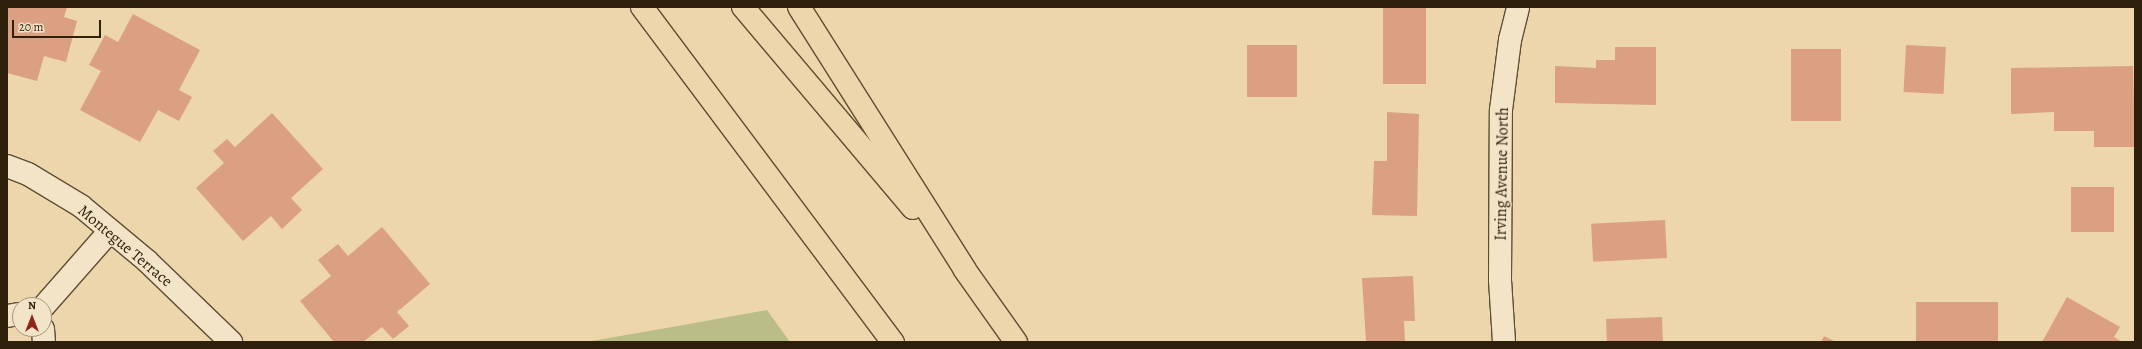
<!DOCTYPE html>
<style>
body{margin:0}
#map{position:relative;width:2142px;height:349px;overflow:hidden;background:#edd6ab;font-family:Alegreya,serif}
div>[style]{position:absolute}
.green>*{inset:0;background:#babd88}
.building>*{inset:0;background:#daa081;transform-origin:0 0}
.roads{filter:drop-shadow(1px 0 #5e4e34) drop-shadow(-1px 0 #5e4e34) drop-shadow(0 1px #5e4e34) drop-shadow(0 -1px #5e4e34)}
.street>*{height:22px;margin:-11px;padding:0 11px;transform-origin:11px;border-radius:11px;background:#f3e4c8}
.highway>*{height:22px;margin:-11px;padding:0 11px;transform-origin:11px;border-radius:11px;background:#edd6ab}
span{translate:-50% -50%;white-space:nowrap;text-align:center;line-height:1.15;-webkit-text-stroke:3px #f3e4c8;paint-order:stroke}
.street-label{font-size:16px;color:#2f200c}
.frame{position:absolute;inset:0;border:8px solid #2f200c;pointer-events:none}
.north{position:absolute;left:12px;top:297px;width:40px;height:40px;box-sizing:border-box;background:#f3e4c8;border:1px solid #a5967d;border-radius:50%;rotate:0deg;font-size:11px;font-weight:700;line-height:16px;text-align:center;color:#2f200c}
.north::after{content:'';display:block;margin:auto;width:14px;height:18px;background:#8f2418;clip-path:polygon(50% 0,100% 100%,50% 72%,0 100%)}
.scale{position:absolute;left:12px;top:20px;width:89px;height:18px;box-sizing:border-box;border:2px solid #2f200c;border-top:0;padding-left:5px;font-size:12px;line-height:14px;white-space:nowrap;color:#2f200c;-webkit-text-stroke:3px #f3e4c8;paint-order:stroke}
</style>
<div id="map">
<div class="green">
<i style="clip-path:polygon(767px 310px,790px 342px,586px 342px,672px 327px)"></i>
</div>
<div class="building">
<i style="clip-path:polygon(7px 7px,67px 7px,64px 17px,77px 21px,66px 62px,44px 56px,37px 81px,7px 73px)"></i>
<i style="left:1383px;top:7px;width:43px;height:77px"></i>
<i style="clip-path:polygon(133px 14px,200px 50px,179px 90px,192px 97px,179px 121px,158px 110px,140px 142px,80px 110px,101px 71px,89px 65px,105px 35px,118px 42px)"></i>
<i style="left:1247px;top:45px;width:50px;height:52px"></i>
<i style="left:1906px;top:45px;width:40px;height:47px;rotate:3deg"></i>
<i style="clip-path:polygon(1615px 47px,1656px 47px,1656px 105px,1555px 103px,1555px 66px,1596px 68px,1596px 60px,1615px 60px)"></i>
<i style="left:1791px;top:49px;width:50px;height:72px"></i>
<i style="clip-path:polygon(2133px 66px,2135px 147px,2094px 147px,2094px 131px,2054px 131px,2054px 112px,2011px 114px,2011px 68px)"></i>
<i style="clip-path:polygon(1387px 112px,1419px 114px,1417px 216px,1372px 215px,1374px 161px,1387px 161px)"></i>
<i style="clip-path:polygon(272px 113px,323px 169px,291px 198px,302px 210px,282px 229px,271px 216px,243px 241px,196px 188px,224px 163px,213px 151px,227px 139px,235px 147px)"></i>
<i style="left:2114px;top:187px;width:45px;height:43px;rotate:90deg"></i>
<i style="left:1665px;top:220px;width:38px;height:74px;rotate:87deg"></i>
<i style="clip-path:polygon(382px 227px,430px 284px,397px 312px,409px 326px,393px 339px,382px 327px,363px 342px,334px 342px,300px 301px,331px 276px,318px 260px,338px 244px,348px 256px)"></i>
<i style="clip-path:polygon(1413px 276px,1415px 321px,1404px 321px,1405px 342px,1366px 342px,1362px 278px)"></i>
<i style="clip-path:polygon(2067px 297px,2120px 327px,2114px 337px,2122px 342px,2042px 342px)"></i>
<i style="left:1916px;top:302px;width:82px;height:40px"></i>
<i style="left:1662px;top:317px;width:25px;height:56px;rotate:88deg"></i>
<i style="clip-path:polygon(1824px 336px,1836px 342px,1821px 342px)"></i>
</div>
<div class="roads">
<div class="street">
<i style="left:7px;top:166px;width:22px;rotate:21deg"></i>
<i style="left:28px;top:174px;width:62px;rotate:31.1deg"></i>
<i style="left:81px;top:206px;width:86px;rotate:39.8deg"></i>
<i style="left:147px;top:261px;width:117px;rotate:44deg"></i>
<i style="left:44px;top:306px;width:100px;rotate:-48.7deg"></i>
<i style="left:7px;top:316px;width:13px;rotate:-9deg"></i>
<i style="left:43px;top:329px;width:13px;rotate:86deg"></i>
<i style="left:1504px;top:342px;width:62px;rotate:-93.7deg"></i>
<i style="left:1500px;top:280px;width:170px;rotate:-89.7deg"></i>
<i style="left:1501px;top:110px;width:71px;rotate:-82.7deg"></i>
<i style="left:1510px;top:40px;width:34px;rotate:-76deg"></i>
</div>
<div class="highway">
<i style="left:642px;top:7px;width:419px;rotate:53.2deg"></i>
<i style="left:743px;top:7px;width:263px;rotate:49.8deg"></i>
<i style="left:799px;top:7px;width:311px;rotate:57.7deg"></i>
<i style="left:965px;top:270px;width:88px;rotate:54.7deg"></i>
</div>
</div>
<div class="street-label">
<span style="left:1502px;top:174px;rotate:-89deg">Irving Avenue North</span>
<span style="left:125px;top:246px;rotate:40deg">Montegue Terrace</span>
</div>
<div class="frame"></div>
<div class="north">N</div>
<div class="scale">20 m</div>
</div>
